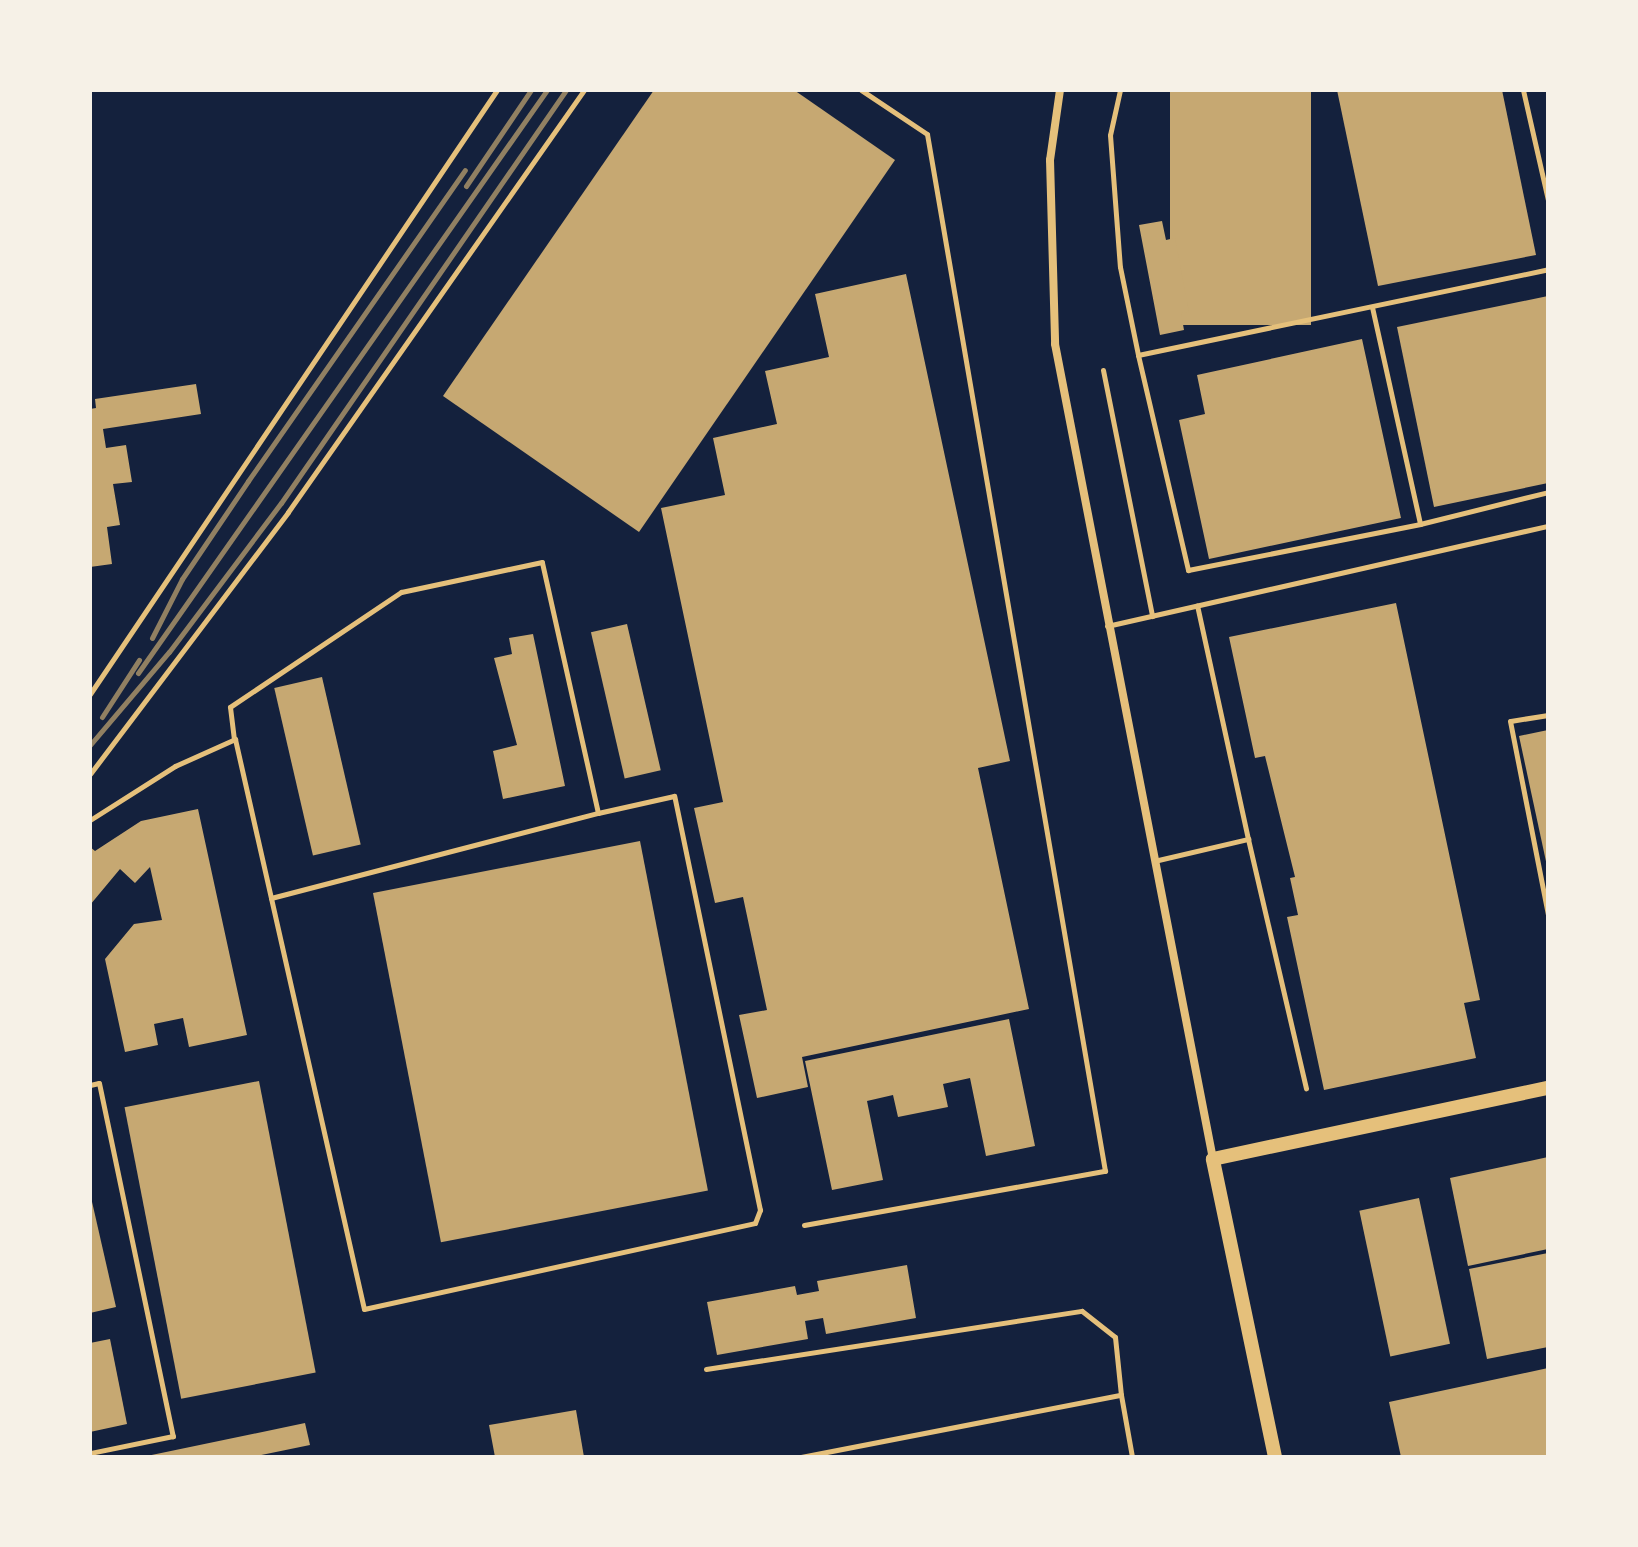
<!DOCTYPE html>
<style>
body{margin:0}
#map{position:relative;width:1638px;height:1547px;overflow:hidden;background:#14213d;font-family:"Times New Roman",serif}
div>[style]{position:absolute}
.building>*{inset:0;background:#c6a872;transform-origin:0 0}
.service>*{height:5px;margin:-2.5px;padding:0 2.5px;transform-origin:2.5px;border-radius:2.5px;background:#e5c07b}
.minor>*{height:8px;margin:-4px;padding:0 4px;transform-origin:4px;border-radius:4px;background:#e5c07b}
.tertiary>*{height:14px;margin:-7px;padding:0 7px;transform-origin:7px;border-radius:7px;background:#e5c07b}
.rail>*{height:5px;margin:-2.5px;padding:0 2.5px;transform-origin:2.5px;border-radius:2.5px;background:#918062}
span{translate:-50% -50%;white-space:nowrap;text-align:center;line-height:1.15;-webkit-text-stroke:8px #f6f1e7;paint-order:stroke}
.frame{position:absolute;inset:0;border:92px solid #f6f1e7;pointer-events:none}
</style>
<div id="map">
<div class="building">
<i style="clip-path:polygon(654px 90px,794px 90px,895px 160px,639px 532px,443px 396px)"></i>
<i style="left:1170px;top:90px;width:141px;height:235px"></i>
<i style="clip-path:polygon(1337px 90px,1502px 90px,1536px 255px,1378px 286px)"></i>
<i style="clip-path:polygon(1162px 221px,1166px 240px,1175px 238px,1189px 312px,1181px 313px,1184px 330px,1160px 335px,1139px 225px)"></i>
<i style="clip-path:polygon(906px 274px,1010px 761px,978px 768px,1029px 1009px,802px 1057px,808px 1087px,757px 1098px,739px 1015px,767px 1010px,743px 897px,715px 903px,694px 808px,723px 802px,661px 508px,725px 495px,713px 438px,777px 424px,765px 371px,829px 357px,815px 294px)"></i>
<i style="clip-path:polygon(1548px 296px,1548px 483px,1434px 507px,1397px 327px)"></i>
<i style="clip-path:polygon(1362px 339px,1401px 518px,1209px 559px,1179px 420px,1205px 414px,1197px 375px)"></i>
<i style="clip-path:polygon(196px 384px,201px 414px,103px 429px,106px 448px,126px 445px,132px 482px,113px 484px,120px 525px,107px 527px,112px 564px,90px 567px,90px 409px,96px 408px,95px 399px)"></i>
<i style="clip-path:polygon(1396px 603px,1480px 1000px,1464px 1003px,1476px 1058px,1324px 1090px,1287px 917px,1298px 915px,1290px 878px,1295px 877px,1265px 756px,1255px 758px,1229px 637px)"></i>
<i style="left:627px;top:624px;width:150px;height:37px;rotate:77deg"></i>
<i style="clip-path:polygon(533px 634px,565px 786px,503px 799px,493px 751px,517px 745px,494px 658px,512px 654px,509px 638px)"></i>
<i style="left:322px;top:677px;width:172px;height:49px;rotate:77deg"></i>
<i style="clip-path:polygon(1548px 730px,1548px 866px,1547px 866px,1519px 736px)"></i>
<i style="clip-path:polygon(198px 809px,247px 1035px,189px 1047px,183px 1018px,154px 1024px,158px 1045px,125px 1052px,105px 959px,134px 924px,162px 920px,150px 867px,135px 883px,120px 869px,90px 905px,90px 847px,95px 851px,141px 821px)"></i>
<i style="left:640px;top:841px;width:356px;height:272px;rotate:79deg"></i>
<i style="clip-path:polygon(1009px 1019px,1035px 1146px,986px 1156px,970px 1078px,943px 1084px,948px 1107px,898px 1117px,893px 1095px,867px 1101px,883px 1180px,832px 1190px,805px 1061px)"></i>
<i style="left:259px;top:1081px;width:297px;height:137px;rotate:79deg"></i>
<i style="clip-path:polygon(1548px 1157px,1548px 1249px,1468px 1266px,1450px 1178px)"></i>
<i style="clip-path:polygon(90px 1193px,116px 1307px,90px 1313px)"></i>
<i style="left:1419px;top:1198px;width:149px;height:61px;rotate:78deg"></i>
<i style="clip-path:polygon(1548px 1253px,1548px 1347px,1487px 1359px,1469px 1269px)"></i>
<i style="clip-path:polygon(907px 1265px,916px 1318px,826px 1334px,823px 1318px,805px 1321px,808px 1339px,717px 1355px,707px 1302px,795px 1286px,797px 1295px,819px 1291px,817px 1281px)"></i>
<i style="clip-path:polygon(110px 1339px,127px 1424px,90px 1432px,90px 1343px)"></i>
<i style="clip-path:polygon(1548px 1368px,1548px 1457px,1401px 1457px,1389px 1402px)"></i>
<i style="clip-path:polygon(576px 1410px,584px 1457px,495px 1457px,489px 1425px)"></i>
<i style="clip-path:polygon(305px 1423px,310px 1445px,252px 1457px,142px 1457px)"></i>
</div>
<div class="service">
<i style="left:1120px;top:90px;width:46px;rotate:102.5deg"></i>
<i style="left:1110px;top:135px;width:132px;rotate:85.7deg"></i>
<i style="left:1120px;top:267px;width:90px;rotate:78.4deg"></i>
<i style="left:1138px;top:355px;width:419px;rotate:-11.8deg"></i>
<i style="left:1523px;top:90px;width:113px;rotate:77.2deg"></i>
<i style="left:1372px;top:307px;width:222px;rotate:77.5deg"></i>
<i style="left:1420px;top:524px;width:132px;rotate:-14deg"></i>
<i style="left:1138px;top:355px;width:221px;rotate:76.9deg"></i>
<i style="left:1188px;top:570px;width:237px;rotate:-11.2deg"></i>
<i style="left:1103px;top:370px;width:251px;rotate:78.7deg"></i>
<i style="left:1107px;top:626px;width:452px;rotate:-12.8deg"></i>
<i style="left:90px;top:694px;width:728px;rotate:-56.03deg"></i>
<i style="left:1548px;top:715px;width:38px;rotate:171deg"></i>
<i style="left:1510px;top:721px;width:197px;rotate:78.9deg"></i>
<i style="left:90px;top:774px;width:328px;rotate:-52.9deg"></i>
<i style="left:288px;top:512px;width:515px;rotate:-54.95deg"></i>
<i style="left:90px;top:820px;width:101px;rotate:-32.4deg"></i>
<i style="left:175px;top:766px;width:66px;rotate:-24.2deg"></i>
<i style="left:235px;top:739px;width:584px;rotate:77.25deg"></i>
<i style="left:364px;top:1309px;width:400px;rotate:-12.4deg"></i>
<i style="left:755px;top:1223px;width:14px;rotate:-69deg"></i>
<i style="left:760px;top:1210px;width:423px;rotate:-101.7deg"></i>
<i style="left:674px;top:796px;width:78px;rotate:167.4deg"></i>
<i style="left:598px;top:813px;width:257px;rotate:-102.6deg"></i>
<i style="left:542px;top:562px;width:144px;rotate:168deg"></i>
<i style="left:401px;top:592px;width:206px;rotate:146.1deg"></i>
<i style="left:230px;top:707px;width:32px;rotate:83deg"></i>
<i style="left:1248px;top:839px;width:256px;rotate:76.9deg"></i>
<i style="left:1154px;top:861px;width:97px;rotate:-13.2deg"></i>
<i style="left:1248px;top:839px;width:239px;rotate:-102.3deg"></i>
<i style="left:271px;top:898px;width:338px;rotate:-14.6deg"></i>
<i style="left:90px;top:1085px;width:9px;rotate:-13deg"></i>
<i style="left:99px;top:1083px;width:361px;rotate:78.2deg"></i>
<i style="left:173px;top:1436px;width:85px;rotate:168.4deg"></i>
<i style="left:804px;top:1225px;width:306px;rotate:-10.2deg"></i>
<i style="left:1105px;top:1171px;width:1052px;rotate:-99.74deg"></i>
<i style="left:927px;top:134px;width:79px;rotate:-146.3deg"></i>
<i style="left:706px;top:1369px;width:380px;rotate:-8.8deg"></i>
<i style="left:1082px;top:1311px;width:42px;rotate:38.2deg"></i>
<i style="left:1115px;top:1337px;width:58px;rotate:84.1deg"></i>
<i style="left:801px;top:1457px;width:326px;rotate:-11deg"></i>
<i style="left:1121px;top:1395px;width:63px;rotate:79.9deg"></i>
</div>
<div class="minor">
<i style="left:1060px;top:90px;width:71px;rotate:98.1deg"></i>
<i style="left:1050px;top:160px;width:184px;rotate:88.4deg"></i>
<i style="left:1055px;top:344px;width:830px;rotate:79.03deg"></i>
</div>
<div class="tertiary">
<i style="left:1275px;top:1457px;width:304px;rotate:-101.8deg"></i>
<i style="left:1213px;top:1159px;width:342px;rotate:-12deg"></i>
</div>
<div class="rail">
<i style="left:466px;top:186px;width:116px;rotate:-55.9deg"></i>
<i style="left:152px;top:638px;width:66px;rotate:-63deg"></i>
<i style="left:182px;top:579px;width:118px;rotate:-56deg"></i>
<i style="left:248px;top:481px;width:379px;rotate:-55.1deg"></i>
<i style="left:138px;top:673px;width:712px;rotate:-54.95deg"></i>
<i style="left:102px;top:717px;width:68px;rotate:-57deg"></i>
<i style="left:90px;top:745px;width:122px;rotate:-49.7deg"></i>
<i style="left:169px;top:652px;width:186px;rotate:-53.1deg"></i>
<i style="left:281px;top:503px;width:502px;rotate:-55.39deg"></i>
</div>
<div class="frame"></div>
</div>
